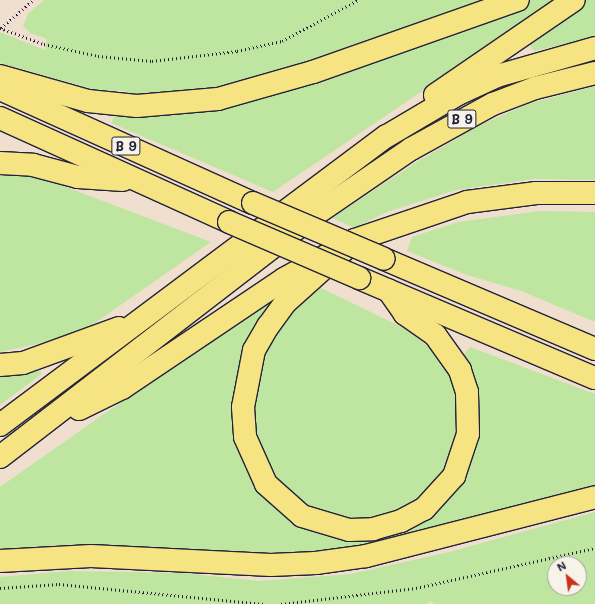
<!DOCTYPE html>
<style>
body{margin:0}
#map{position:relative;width:595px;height:604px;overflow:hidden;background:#f0dfce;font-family:Mali,sans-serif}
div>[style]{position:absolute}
.green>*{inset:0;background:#bfe6a1}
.path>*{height:2.5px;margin-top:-1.25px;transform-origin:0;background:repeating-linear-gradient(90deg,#22223b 0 1px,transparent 0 4px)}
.roads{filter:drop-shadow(1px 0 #22223b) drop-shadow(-1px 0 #22223b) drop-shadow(0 1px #22223b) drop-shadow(0 -1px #22223b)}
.highway>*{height:22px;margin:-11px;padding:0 11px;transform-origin:11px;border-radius:11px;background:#f6e381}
.bridges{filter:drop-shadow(1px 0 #22223b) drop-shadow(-1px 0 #22223b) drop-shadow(0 1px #22223b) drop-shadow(0 -1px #22223b)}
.highway-bridge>*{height:22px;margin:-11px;padding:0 11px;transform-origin:11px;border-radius:11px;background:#f6e381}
span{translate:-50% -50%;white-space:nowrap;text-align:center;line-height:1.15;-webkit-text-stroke:3.5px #f7f3e8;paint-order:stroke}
.shield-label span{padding:1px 3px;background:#f7f3e8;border:1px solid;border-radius:3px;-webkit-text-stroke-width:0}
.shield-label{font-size:13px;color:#22223b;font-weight:700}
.north{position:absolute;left:547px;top:556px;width:40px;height:40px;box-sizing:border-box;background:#f7f3e8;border:1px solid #a29fa3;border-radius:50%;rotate:331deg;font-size:11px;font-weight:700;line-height:16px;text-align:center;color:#22223b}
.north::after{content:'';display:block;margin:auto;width:14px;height:18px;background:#c8321e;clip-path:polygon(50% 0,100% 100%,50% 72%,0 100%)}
</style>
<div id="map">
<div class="green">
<i style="clip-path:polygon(44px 0,595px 0,595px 37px,534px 51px,517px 27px,273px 192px,111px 123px,126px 91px,96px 90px,0 63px,0 32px,45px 50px,47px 39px,30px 33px,23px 26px,28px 14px)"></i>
<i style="clip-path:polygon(595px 86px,595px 180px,534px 179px,456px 190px,387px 212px,354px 228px,332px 218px,412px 165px,478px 126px,528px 104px)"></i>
<i style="clip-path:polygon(20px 175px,53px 182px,211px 242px,92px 325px,55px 340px,0 352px,0 176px)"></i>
<i style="clip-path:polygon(540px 211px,595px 212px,595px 322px,521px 291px,467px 275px,407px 251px,412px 237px,458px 222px)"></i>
<i style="clip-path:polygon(319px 287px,408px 330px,440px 357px,450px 370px,470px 347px,595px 394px,595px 488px,357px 550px,284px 556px,57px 545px,0 552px,0 487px,265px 301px,303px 300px)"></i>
<i style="clip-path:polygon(37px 368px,42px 374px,0 405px,0 377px)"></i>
<i style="clip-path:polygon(evenodd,595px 512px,595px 604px,435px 604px,430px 601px,427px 604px,0 604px,0 577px,68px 571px,183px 573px,258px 581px,351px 574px,449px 552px,595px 512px,555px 564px,579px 564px,579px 588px,555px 588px,555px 564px)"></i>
</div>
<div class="path">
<i style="left:0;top:28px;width:47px;rotate:20deg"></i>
<i style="left:44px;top:44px;width:55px;rotate:12.5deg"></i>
<i style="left:98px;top:56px;width:54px;rotate:5.3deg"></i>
<i style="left:152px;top:61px;width:86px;rotate:-6.7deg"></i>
<i style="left:237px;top:51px;width:46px;rotate:-12.5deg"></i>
<i style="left:282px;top:41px;width:86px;rotate:-28.3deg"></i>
<i style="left:1px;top:28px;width:43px;rotate:-41.2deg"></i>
<i style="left:0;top:588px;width:59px;rotate:-3.9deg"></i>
<i style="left:59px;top:584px;width:206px;rotate:5.6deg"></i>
<i style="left:281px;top:604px;width:136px;rotate:-6.8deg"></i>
<i style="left:416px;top:588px;width:183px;rotate:-12.6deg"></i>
</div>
<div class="roads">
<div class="highway">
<i style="left:0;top:76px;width:91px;rotate:15.9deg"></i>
<i style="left:88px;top:101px;width:49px;rotate:5.8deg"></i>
<i style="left:137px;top:106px;width:81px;rotate:-4.9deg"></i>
<i style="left:218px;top:99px;width:99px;rotate:-15.9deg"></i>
<i style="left:313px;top:72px;width:217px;rotate:-19.4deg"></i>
<i style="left:0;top:89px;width:277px;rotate:24.3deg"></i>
<i style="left:435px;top:95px;width:168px;rotate:-34.4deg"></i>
<i style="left:0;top:118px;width:252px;rotate:24.4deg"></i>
<i style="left:0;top:163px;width:33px;rotate:3deg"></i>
<i style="left:33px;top:165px;width:47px;rotate:14.9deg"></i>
<i style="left:78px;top:177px;width:45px;rotate:3.8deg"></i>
<i style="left:355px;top:240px;width:94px;rotate:138deg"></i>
<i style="left:285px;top:303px;width:29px;rotate:126deg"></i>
<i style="left:268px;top:326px;width:28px;rotate:120deg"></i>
<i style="left:254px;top:350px;width:58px;rotate:100.9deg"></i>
<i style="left:243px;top:407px;width:30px;rotate:86deg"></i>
<i style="left:245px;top:437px;width:51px;rotate:65.9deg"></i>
<i style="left:266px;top:484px;width:48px;rotate:41.6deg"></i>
<i style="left:302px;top:516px;width:49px;rotate:16.6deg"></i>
<i style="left:349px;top:530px;width:24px;rotate:-2deg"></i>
<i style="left:373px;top:529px;width:29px;rotate:-16deg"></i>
<i style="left:401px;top:521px;width:26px;rotate:-28deg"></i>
<i style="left:424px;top:509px;width:45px;rotate:-47.7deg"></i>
<i style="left:454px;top:476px;width:44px;rotate:-71.6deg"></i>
<i style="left:468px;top:434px;width:42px;rotate:-91.4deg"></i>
<i style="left:467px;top:392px;width:23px;rotate:-108deg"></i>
<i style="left:460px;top:370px;width:43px;rotate:-125.5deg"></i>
<i style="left:435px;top:335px;width:37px;rotate:-145deg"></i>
<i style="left:405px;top:314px;width:29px;rotate:-125deg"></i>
<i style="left:384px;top:259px;width:229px;rotate:23.1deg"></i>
<i style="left:359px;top:278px;width:256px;rotate:23deg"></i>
<i style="left:0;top:365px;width:23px;rotate:-5deg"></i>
<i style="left:23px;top:363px;width:102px;rotate:-20deg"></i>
<i style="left:79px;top:409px;width:48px;rotate:-26deg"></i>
<i style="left:122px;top:388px;width:195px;rotate:-33.9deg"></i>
<i style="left:284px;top:279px;width:81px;rotate:-28.8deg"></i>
<i style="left:355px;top:240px;width:118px;rotate:-18.7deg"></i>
<i style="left:467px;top:202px;width:70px;rotate:-7.4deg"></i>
<i style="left:536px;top:193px;width:59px"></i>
<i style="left:0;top:425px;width:483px;rotate:-36.8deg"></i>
<i style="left:387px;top:136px;width:82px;rotate:-30.6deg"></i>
<i style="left:458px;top:94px;width:43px;rotate:-24.8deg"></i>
<i style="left:497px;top:76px;width:102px;rotate:-15.9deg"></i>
<i style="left:0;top:457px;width:399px;rotate:-37.6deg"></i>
<i style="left:316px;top:214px;width:115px;rotate:-34.4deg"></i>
<i style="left:411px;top:149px;width:94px;rotate:-28.8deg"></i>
<i style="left:493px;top:104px;width:45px;rotate:-20.9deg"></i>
<i style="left:535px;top:88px;width:62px;rotate:-14deg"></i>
<i style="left:0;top:561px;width:91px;rotate:-3.1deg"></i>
<i style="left:91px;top:556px;width:180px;rotate:2.9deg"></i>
<i style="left:271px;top:565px;width:45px;rotate:-2.5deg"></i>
<i style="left:316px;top:563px;width:50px;rotate:-8deg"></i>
<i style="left:366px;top:556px;width:236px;rotate:-14.4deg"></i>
</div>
</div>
<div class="bridges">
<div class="highway-bridge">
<i style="left:253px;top:203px;width:142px;rotate:23.1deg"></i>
<i style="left:229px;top:222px;width:142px;rotate:23.3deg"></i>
</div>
</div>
<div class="shield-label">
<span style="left:462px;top:119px">B 9</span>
<span style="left:126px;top:146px">B 9</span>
</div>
<div class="north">N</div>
</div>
